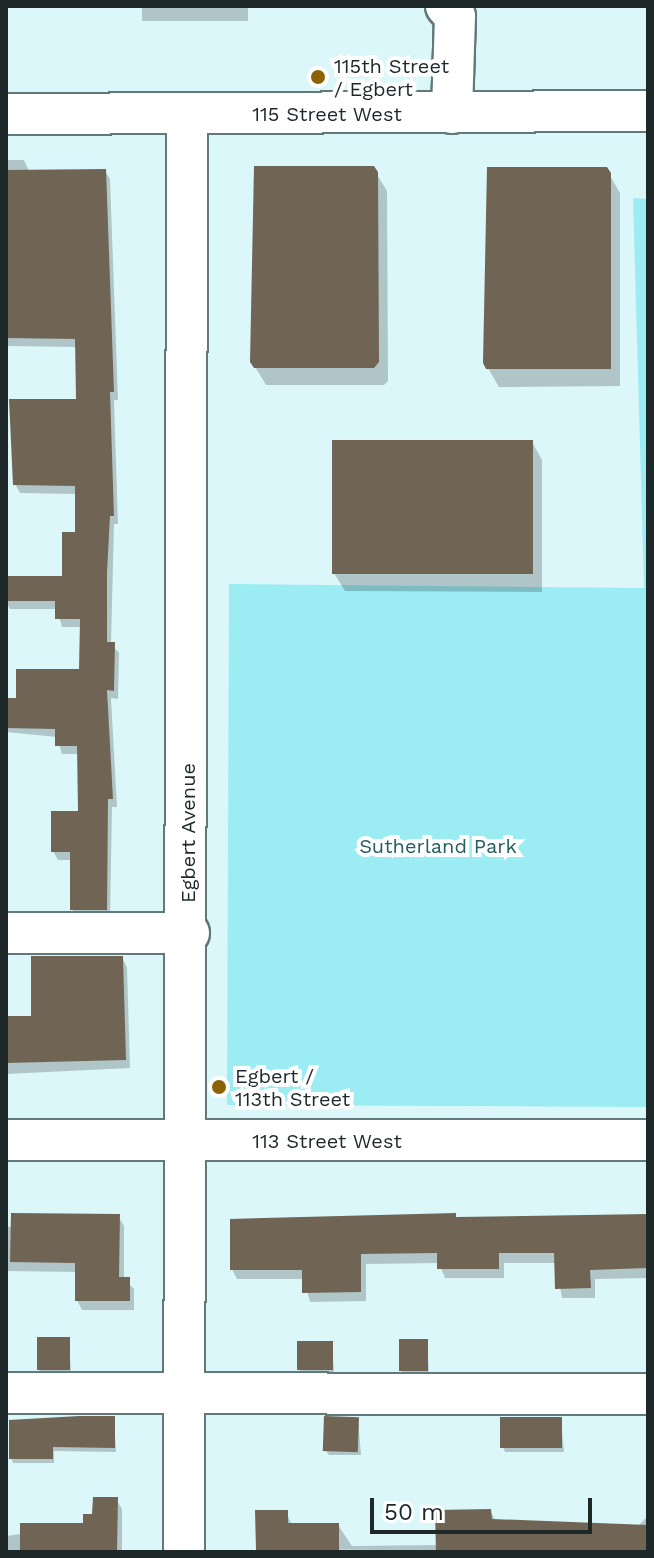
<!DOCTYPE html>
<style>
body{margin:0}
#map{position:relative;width:654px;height:1558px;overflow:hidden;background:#dcf7fa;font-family:"Work Sans",sans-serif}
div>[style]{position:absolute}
.green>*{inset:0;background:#9cecf3}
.shadow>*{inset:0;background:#0003;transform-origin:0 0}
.building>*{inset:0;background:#706554;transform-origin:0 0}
.roads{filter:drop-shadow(2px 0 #61797b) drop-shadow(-2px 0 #61797b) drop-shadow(0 2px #61797b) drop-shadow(0 -2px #61797b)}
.minor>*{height:40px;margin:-20px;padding:0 20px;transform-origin:20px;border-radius:20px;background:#fff}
.dots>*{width:22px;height:22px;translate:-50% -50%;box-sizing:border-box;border:4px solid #fff;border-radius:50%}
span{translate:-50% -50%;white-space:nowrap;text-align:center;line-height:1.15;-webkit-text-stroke:8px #fff;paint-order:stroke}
.poi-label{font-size:20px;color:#1e2829}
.left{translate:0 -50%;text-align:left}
.street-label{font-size:20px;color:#1e2829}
.park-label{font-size:20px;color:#245d62}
.frame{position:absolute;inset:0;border:8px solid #1e2829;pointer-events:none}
.scale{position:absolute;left:370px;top:1498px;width:222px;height:36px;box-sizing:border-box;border:4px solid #1e2829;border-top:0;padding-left:10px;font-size:24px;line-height:28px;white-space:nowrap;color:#1e2829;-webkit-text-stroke:6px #fff;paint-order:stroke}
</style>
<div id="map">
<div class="green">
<i style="clip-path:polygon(633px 198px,648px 199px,648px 1107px,227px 1105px,229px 584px,644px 588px)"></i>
</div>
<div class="shadow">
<i style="left:142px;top:6px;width:106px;height:15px"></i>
<i style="clip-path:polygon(6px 160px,24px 160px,29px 171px,105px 171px,110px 179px,118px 400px,114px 400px,118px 524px,114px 524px,111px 644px,119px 653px,118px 699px,111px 698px,117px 807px,112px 807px,110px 918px,77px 918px,72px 909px,72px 860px,58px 860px,53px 851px,80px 813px,79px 754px,62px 754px,57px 737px,6px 732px,6px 700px,18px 700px,81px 671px,82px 627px,62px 627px,57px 609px,10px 609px,6px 602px,6px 578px,64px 578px,77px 534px,77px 494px,20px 493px,15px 484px,78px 401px,77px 347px,6px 346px)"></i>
<i style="clip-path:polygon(606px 169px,620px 193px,620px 386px,499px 387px,485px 363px)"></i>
<i style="clip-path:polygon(376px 173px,387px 191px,388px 381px,384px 385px,266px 385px,252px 362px)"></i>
<i style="clip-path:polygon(532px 442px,542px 460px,542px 592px,345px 591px,334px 573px)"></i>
<i style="clip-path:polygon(122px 958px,127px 967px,130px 1068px,6px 1074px,6px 1019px,33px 1018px)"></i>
<i style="clip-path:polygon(118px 1216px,124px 1226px,124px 1279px,134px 1289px,134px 1310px,82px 1310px,77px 1300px,77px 1272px,6px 1271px,6px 1227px)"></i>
<i style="clip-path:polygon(648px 1216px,648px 1278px,595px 1279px,595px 1298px,562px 1298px,556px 1263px,504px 1263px,504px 1278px,445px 1278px,439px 1263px,366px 1264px,366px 1301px,310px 1302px,304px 1279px,237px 1279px,232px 1269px)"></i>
<i style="clip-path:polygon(69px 1339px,71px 1374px,42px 1374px,39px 1370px)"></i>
<i style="clip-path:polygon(427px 1341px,429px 1375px,403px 1375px,401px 1370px)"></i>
<i style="clip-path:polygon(332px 1343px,334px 1374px,302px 1374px,299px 1370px)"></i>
<i style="clip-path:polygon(114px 1418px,116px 1452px,54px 1451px,54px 1463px,13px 1463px,11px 1458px)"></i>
<i style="clip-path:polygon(358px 1419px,361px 1455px,329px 1455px,326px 1451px)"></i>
<i style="clip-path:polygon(561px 1419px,564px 1452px,505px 1452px,503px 1447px)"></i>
<i style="clip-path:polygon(116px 1499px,122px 1509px,122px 1552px,6px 1552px,6px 1536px,85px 1525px)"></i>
<i style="clip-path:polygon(490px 1511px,496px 1521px,637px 1527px,648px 1516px,648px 1552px,258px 1549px,286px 1512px,292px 1525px,338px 1525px,352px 1546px,438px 1545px)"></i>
</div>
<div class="building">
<i style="clip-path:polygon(254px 166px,374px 166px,378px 172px,379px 362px,374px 368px,254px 368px,250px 362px)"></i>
<i style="clip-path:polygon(487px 167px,607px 167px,611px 173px,611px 369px,486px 369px,483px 363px)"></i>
<i style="clip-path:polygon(106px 169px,114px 392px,110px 392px,114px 516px,110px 516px,107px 572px,107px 642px,115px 642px,114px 691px,107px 690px,113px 799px,108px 799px,107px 910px,70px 910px,70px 852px,51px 852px,51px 811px,78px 811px,77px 746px,55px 746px,55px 729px,6px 728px,6px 698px,16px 698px,16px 669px,79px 669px,80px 619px,55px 619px,55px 601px,6px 601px,6px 576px,62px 576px,62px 532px,75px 532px,75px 486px,13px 485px,9px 399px,76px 399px,75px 339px,6px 338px,6px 170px)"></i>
<i style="left:332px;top:440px;width:201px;height:134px"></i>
<i style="clip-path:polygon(31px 956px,123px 956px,126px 1060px,6px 1063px,6px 1016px,31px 1016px)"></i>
<i style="clip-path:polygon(11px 1213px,120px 1214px,119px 1277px,130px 1277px,130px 1301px,75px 1301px,75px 1263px,10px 1262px)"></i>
<i style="clip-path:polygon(456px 1213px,456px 1217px,648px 1214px,648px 1268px,590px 1270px,591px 1288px,555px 1289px,554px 1253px,499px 1253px,499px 1269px,437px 1269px,437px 1253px,361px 1254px,361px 1292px,302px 1293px,302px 1270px,230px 1270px,230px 1219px)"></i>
<i style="left:37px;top:1337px;width:33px;height:33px"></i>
<i style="left:399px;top:1339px;width:29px;height:32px"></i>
<i style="left:297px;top:1341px;width:36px;height:29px"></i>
<i style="clip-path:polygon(79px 1416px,115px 1416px,115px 1448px,53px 1447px,53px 1459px,9px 1459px,9px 1420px)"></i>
<i style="left:324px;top:1416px;width:35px;height:35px;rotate:2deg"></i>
<i style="left:500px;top:1417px;width:62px;height:31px"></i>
<i style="clip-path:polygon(93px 1497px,118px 1497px,117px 1552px,20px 1552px,20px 1523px,83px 1523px,83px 1514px,92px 1514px)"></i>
<i style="clip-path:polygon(491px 1509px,492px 1519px,648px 1525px,648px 1552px,436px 1552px,435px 1510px)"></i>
<i style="clip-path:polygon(255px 1510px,288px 1510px,288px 1523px,339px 1523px,339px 1552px,256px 1550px)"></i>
</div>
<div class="roads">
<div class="minor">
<i style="left:446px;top:6px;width:13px;rotate:48deg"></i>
<i style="left:455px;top:16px;width:97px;rotate:91.8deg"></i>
<i style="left:6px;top:114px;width:642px;rotate:-0.27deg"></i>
<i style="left:6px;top:933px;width:183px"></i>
<i style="left:6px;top:1140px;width:642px"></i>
<i style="left:6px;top:1393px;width:642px;rotate:0.09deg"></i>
<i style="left:184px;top:1552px;width:1438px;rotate:-89.88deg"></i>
</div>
</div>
<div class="dots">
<i style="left:318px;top:77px;background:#8c6205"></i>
<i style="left:219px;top:1087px;background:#8c6205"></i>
</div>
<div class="poi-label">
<span class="left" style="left:334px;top:78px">115th Street<br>/ Egbert</span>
<span class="left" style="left:235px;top:1088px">Egbert /<br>113th Street</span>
</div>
<div class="street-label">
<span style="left:327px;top:114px">115 Street West</span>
<span style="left:188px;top:833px;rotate:-90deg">Egbert Avenue</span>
<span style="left:327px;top:1141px">113 Street West</span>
</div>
<div class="park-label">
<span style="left:438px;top:846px">Sutherland Park</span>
</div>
<div class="frame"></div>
<div class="scale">50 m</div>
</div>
